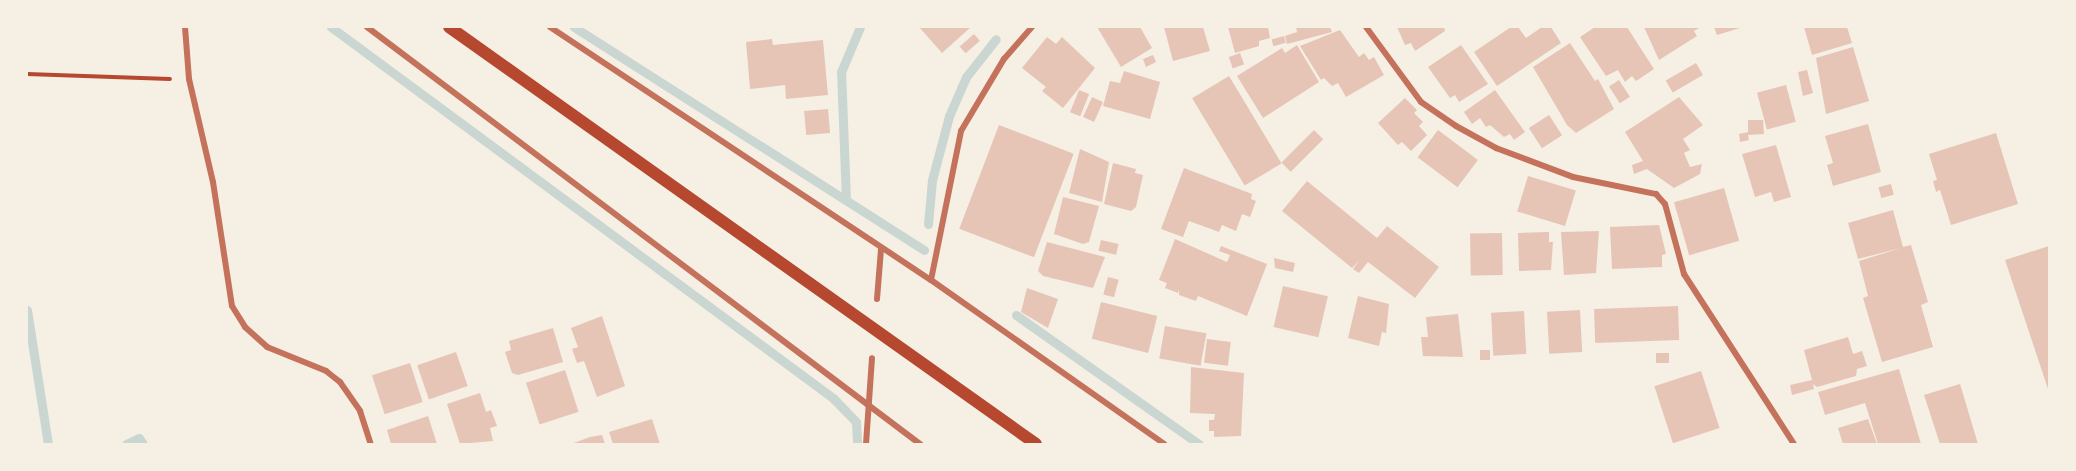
<!DOCTYPE html>
<style>
body{margin:0}
#map{position:relative;width:2076px;height:471px;overflow:hidden;background:#f6efe4;font-family:"IBM Plex Serif",serif}
div>[style]{position:absolute}
.stream>*{height:9px;margin:-4.5px;padding:0 4.5px;transform-origin:4.5px;border-radius:4.5px;background:#c9d6d2}
.building>*{inset:0;background:#e6c5b7;transform-origin:0 0}
.path>*{height:4px;margin:-2px;padding:0 2px;transform-origin:2px;border-radius:2px;background:#b5482f}
.minor>*{height:6px;margin:-3px;padding:0 3px;transform-origin:3px;border-radius:3px;background:#c5725c}
.secondary>*{height:12px;margin:-6px;padding:0 6px;transform-origin:6px;border-radius:6px;background:#b5482f}
span{translate:-50% -50%;white-space:nowrap;text-align:center;line-height:1.15;-webkit-text-stroke:4.5px #f6efe4;paint-order:stroke}
.frame{position:absolute;inset:0;border:28px solid #f6efe4;pointer-events:none}
</style>
<div id="map">
<div class="stream">
<i style="left:331px;top:27px;width:624px;rotate:36.47deg"></i>
<i style="left:833px;top:398px;width:33px;rotate:46deg"></i>
<i style="left:856px;top:422px;width:22px;rotate:87deg"></i>
<i style="left:574px;top:27px;width:415px;rotate:32.5deg"></i>
<i style="left:846px;top:200px;width:128px;rotate:-92.2deg"></i>
<i style="left:841px;top:72px;width:49px;rotate:-67.1deg"></i>
<i style="left:928px;top:224px;width:44px;rotate:-84.8deg"></i>
<i style="left:932px;top:180px;width:66px;rotate:-75.1deg"></i>
<i style="left:949px;top:116px;width:43px;rotate:-66.4deg"></i>
<i style="left:966px;top:77px;width:48px;rotate:-51.7deg"></i>
<i style="left:27px;top:310px;width:136px;rotate:81.1deg"></i>
<i style="left:1016px;top:315px;width:224px;rotate:35.2deg"></i>
<i style="left:126px;top:444px;width:14px;rotate:-25deg"></i>
<i style="left:139px;top:438px;width:7px;rotate:56deg"></i>
</div>
<div class="building">
<i style="clip-path:polygon(919px 27px,971px 27px,942px 53px)"></i>
<i style="clip-path:polygon(1097px 27px,1140px 27px,1152px 48px,1121px 67px)"></i>
<i style="clip-path:polygon(1164px 27px,1203px 27px,1210px 51px,1173px 61px)"></i>
<i style="clip-path:polygon(1228px 27px,1268px 27px,1270px 38px,1259px 41px,1259px 46px,1235px 53px)"></i>
<i style="clip-path:polygon(1296px 27px,1330px 27px,1332px 32px,1287px 44px,1285px 36px,1297px 32px)"></i>
<i style="clip-path:polygon(1397px 27px,1444px 27px,1445px 31px,1415px 51px,1411px 43px,1405px 45px)"></i>
<i style="clip-path:polygon(1511px 27px,1518px 27px,1526px 38px,1542px 27px,1551px 27px,1561px 43px,1497px 86px,1474px 52px)"></i>
<i style="clip-path:polygon(1595px 27px,1627px 27px,1654px 69px,1636px 81px,1632px 76px,1625px 82px,1618px 70px,1606px 76px,1580px 37px)"></i>
<i style="clip-path:polygon(1644px 27px,1701px 27px,1694px 31px,1697px 36px,1659px 60px)"></i>
<i style="clip-path:polygon(1714px 27px,1740px 27px,1740px 28px,1717px 35px)"></i>
<i style="clip-path:polygon(1804px 27px,1847px 27px,1852px 43px,1812px 55px)"></i>
<i style="clip-path:polygon(1340px 30px,1359px 57px,1364px 53px,1369px 60px,1374px 57px,1384px 75px,1346px 97px,1338px 83px,1332px 86px,1324px 78px,1321px 80px,1300px 46px)"></i>
<i style="left:974px;top:34px;width:9px;height:19px;rotate:49deg"></i>
<i style="left:1284px;top:36px;width:7px;height:13px;rotate:74deg"></i>
<i style="clip-path:polygon(1047px 37px,1056px 44px,1062px 37px,1095px 68px,1063px 108px,1042px 91px,1046px 87px,1022px 68px)"></i>
<i style="clip-path:polygon(772px 39px,773px 45px,823px 40px,828px 95px,786px 99px,785px 85px,750px 89px,746px 42px)"></i>
<i style="clip-path:polygon(1570px 43px,1595px 81px,1598px 79px,1614px 109px,1576px 133px,1567px 125px,1533px 67px)"></i>
<i style="clip-path:polygon(1297px 45px,1319px 82px,1263px 118px,1237px 76px,1282px 48px,1285px 53px)"></i>
<i style="clip-path:polygon(1461px 45px,1488px 84px,1459px 102px,1455px 95px,1450px 98px,1428px 67px)"></i>
<i style="clip-path:polygon(1853px 47px,1869px 101px,1826px 114px,1816px 58px)"></i>
<i style="left:1240px;top:53px;width:12px;height:12px;rotate:70deg"></i>
<i style="clip-path:polygon(1153px 55px,1156px 62px,1146px 67px,1143px 59px)"></i>
<i style="left:1696px;top:63px;width:14px;height:35px;rotate:60deg"></i>
<i style="clip-path:polygon(1807px 70px,1813px 93px,1803px 96px,1798px 72px)"></i>
<i style="clip-path:polygon(1124px 71px,1160px 82px,1150px 119px,1103px 106px,1110px 81px,1120px 83px)"></i>
<i style="left:1229px;top:76px;width:102px;height:43px;rotate:59deg"></i>
<i style="left:1619px;top:80px;width:20px;height:12px;rotate:57deg"></i>
<i style="left:1786px;top:85px;width:38px;height:30px;rotate:75deg"></i>
<i style="left:1079px;top:90px;width:11px;height:24px;rotate:22deg"></i>
<i style="clip-path:polygon(1495px 90px,1525px 132px,1514px 140px,1510px 134px,1504px 137px,1490px 125px,1486px 127px,1480px 118px,1472px 124px,1464px 112px)"></i>
<i style="left:1092px;top:97px;width:12px;height:22px;rotate:24deg"></i>
<i style="clip-path:polygon(1679px 97px,1703px 125px,1683px 139px,1690px 150px,1684px 153px,1690px 167px,1702px 164px,1700px 174px,1674px 188px,1647px 169px,1634px 174px,1632px 165px,1643px 161px,1625px 132px)"></i>
<i style="clip-path:polygon(1405px 98px,1417px 110px,1414px 113px,1423px 122px,1419px 126px,1427px 135px,1411px 151px,1402px 142px,1398px 145px,1378px 123px)"></i>
<i style="left:828px;top:109px;width:24px;height:24px;rotate:85deg"></i>
<i style="left:1549px;top:115px;width:24px;height:24px;rotate:57deg"></i>
<i style="clip-path:polygon(1748px 120px,1763px 120px,1764px 134px,1748px 135px,1749px 140px,1740px 142px,1739px 134px,1748px 132px)"></i>
<i style="clip-path:polygon(1868px 124px,1881px 172px,1833px 186px,1827px 165px,1833px 163px,1825px 136px)"></i>
<i style="left:999px;top:125px;width:80px;height:111px;rotate:21deg"></i>
<i style="left:1314px;top:130px;width:13px;height:46px;rotate:45deg"></i>
<i style="left:1438px;top:130px;width:50px;height:34px;rotate:37deg"></i>
<i style="clip-path:polygon(1996px 133px,2018px 204px,1951px 225px,1940px 190px,1936px 192px,1933px 181px,1937px 180px,1929px 154px)"></i>
<i style="clip-path:polygon(1776px 145px,1791px 197px,1774px 202px,1771px 192px,1755px 197px,1742px 154px)"></i>
<i style="clip-path:polygon(1080px 149px,1109px 162px,1102px 202px,1069px 193px)"></i>
<i style="clip-path:polygon(1113px 163px,1136px 169px,1135px 173px,1143px 175px,1136px 207px,1131px 211px,1104px 204px)"></i>
<i style="clip-path:polygon(1184px 168px,1252px 194px,1251px 199px,1256px 201px,1250px 217px,1242px 214px,1236px 231px,1222px 225px,1219px 232px,1189px 221px,1183px 237px,1161px 229px)"></i>
<i style="left:1528px;top:176px;width:50px;height:37px;rotate:17deg"></i>
<i style="clip-path:polygon(1307px 181px,1377px 238px,1387px 226px,1439px 267px,1415px 298px,1368px 262px,1359px 273px,1353px 269px,1359px 261px,1352px 268px,1282px 211px)"></i>
<i style="left:1891px;top:184px;width:11px;height:13px;rotate:75deg"></i>
<i style="left:1724px;top:188px;width:55px;height:52px;rotate:74deg"></i>
<i style="clip-path:polygon(1063px 197px,1099px 206px,1089px 242px,1083px 244px,1054px 234px)"></i>
<i style="clip-path:polygon(1893px 210px,1903px 247px,1911px 245px,1928px 302px,1921px 305px,1933px 347px,1882px 362px,1863px 298px,1868px 296px,1859px 261px,1901px 248px,1858px 259px,1848px 223px)"></i>
<i style="clip-path:polygon(1659px 225px,1666px 254px,1662px 255px,1662px 267px,1612px 269px,1610px 227px)"></i>
<i style="clip-path:polygon(1599px 231px,1596px 273px,1564px 275px,1561px 232px)"></i>
<i style="clip-path:polygon(1549px 232px,1549px 242px,1553px 242px,1551px 270px,1519px 271px,1518px 233px)"></i>
<i style="left:1502px;top:233px;width:42px;height:32px;rotate:89deg"></i>
<i style="clip-path:polygon(1175px 239px,1227px 262px,1230px 255px,1219px 251px,1221px 246px,1267px 264px,1247px 316px,1198px 296px,1196px 301px,1179px 295px,1179px 289px,1178px 293px,1165px 288px,1167px 283px,1159px 280px)"></i>
<i style="left:1101px;top:240px;width:18px;height:11px;rotate:13deg"></i>
<i style="clip-path:polygon(1047px 242px,1105px 257px,1093px 288px,1043px 276px,1038px 271px)"></i>
<i style="clip-path:polygon(2049px 246px,2049px 392px,2005px 260px)"></i>
<i style="clip-path:polygon(1274px 258px,1295px 263px,1293px 272px,1275px 268px)"></i>
<i style="left:1108px;top:277px;width:11px;height:18px;rotate:15deg"></i>
<i style="left:1283px;top:286px;width:46px;height:42px;rotate:13deg"></i>
<i style="clip-path:polygon(1027px 288px,1058px 299px,1048px 328px,1021px 312px)"></i>
<i style="clip-path:polygon(1358px 296px,1389px 304px,1386px 333px,1382px 332px,1379px 346px,1348px 338px)"></i>
<i style="left:1101px;top:302px;width:58px;height:38px;rotate:14deg"></i>
<i style="left:1678px;top:306px;width:34px;height:84px;rotate:88deg"></i>
<i style="left:1580px;top:310px;width:42px;height:33px;rotate:87deg"></i>
<i style="left:1524px;top:311px;width:43px;height:33px;rotate:87deg"></i>
<i style="clip-path:polygon(1458px 314px,1463px 357px,1423px 356px,1421px 337px,1428px 337px,1426px 317px)"></i>
<i style="clip-path:polygon(602px 316px,625px 386px,597px 397px,584px 361px,577px 363px,572px 349px,578px 347px,571px 328px)"></i>
<i style="left:1165px;top:326px;width:42px;height:33px;rotate:10deg"></i>
<i style="clip-path:polygon(553px 328px,563px 362px,518px 375px,512px 373px,505px 352px,511px 350px,509px 341px)"></i>
<i style="clip-path:polygon(1848px 337px,1853px 354px,1862px 351px,1867px 366px,1857px 369px,1856px 376px,1817px 387px,1813px 384px,1814px 389px,1792px 395px,1790px 385px,1812px 380px,1804px 350px)"></i>
<i style="left:1207px;top:339px;width:24px;height:24px;rotate:7deg"></i>
<i style="left:1480px;top:350px;width:10px;height:10px"></i>
<i style="left:456px;top:352px;width:36px;height:41px;rotate:71deg"></i>
<i style="left:1669px;top:353px;width:10px;height:13px;rotate:90deg"></i>
<i style="left:410px;top:363px;width:41px;height:40px;rotate:72deg"></i>
<i style="clip-path:polygon(1191px 367px,1244px 373px,1241px 436px,1214px 437px,1214px 431px,1209px 431px,1209px 420px,1214px 420px,1215px 414px,1190px 413px)"></i>
<i style="clip-path:polygon(1899px 369px,1921px 444px,1878px 444px,1865px 403px,1825px 415px,1818px 392px)"></i>
<i style="left:565px;top:370px;width:44px;height:41px;rotate:72deg"></i>
<i style="left:1701px;top:371px;width:60px;height:49px;rotate:72deg"></i>
<i style="clip-path:polygon(1960px 384px,1978px 444px,1940px 444px,1924px 395px)"></i>
<i style="clip-path:polygon(480px 393px,486px 412px,491px 410px,497px 426px,490px 428px,493px 441px,460px 444px,447px 404px)"></i>
<i style="clip-path:polygon(428px 416px,437px 444px,391px 444px,387px 430px)"></i>
<i style="clip-path:polygon(652px 419px,660px 444px,613px 444px,609px 432px)"></i>
<i style="clip-path:polygon(1868px 419px,1877px 444px,1843px 444px,1838px 428px)"></i>
<i style="clip-path:polygon(602px 435px,605px 444px,571px 444px,590px 437px)"></i>
</div>
<div class="path">
<i style="left:27px;top:74px;width:143px;rotate:2deg"></i>
</div>
<div class="minor">
<i style="left:185px;top:27px;width:52px;rotate:85.6deg"></i>
<i style="left:189px;top:79px;width:106px;rotate:76.9deg"></i>
<i style="left:213px;top:182px;width:125px;rotate:81.3deg"></i>
<i style="left:232px;top:306px;width:25px;rotate:58deg"></i>
<i style="left:245px;top:327px;width:30px;rotate:42deg"></i>
<i style="left:267px;top:347px;width:64px;rotate:22.1deg"></i>
<i style="left:326px;top:371px;width:18px;rotate:38deg"></i>
<i style="left:340px;top:382px;width:35px;rotate:55deg"></i>
<i style="left:360px;top:411px;width:35px;rotate:72deg"></i>
<i style="left:367px;top:27px;width:693px;rotate:37.02deg"></i>
<i style="left:550px;top:27px;width:457px;rotate:33.6deg"></i>
<i style="left:931px;top:280px;width:285px;rotate:35.1deg"></i>
<i style="left:1366px;top:27px;width:93px;rotate:53.7deg"></i>
<i style="left:1421px;top:102px;width:42px;rotate:34.4deg"></i>
<i style="left:1456px;top:126px;width:46px;rotate:28.8deg"></i>
<i style="left:1496px;top:148px;width:82px;rotate:20.6deg"></i>
<i style="left:1573px;top:177px;width:85px;rotate:11.6deg"></i>
<i style="left:1656px;top:194px;width:13px;rotate:48deg"></i>
<i style="left:1665px;top:204px;width:73px;rotate:74.8deg"></i>
<i style="left:1684px;top:274px;width:202px;rotate:57.1deg"></i>
<i style="left:931px;top:280px;width:152px;rotate:-78.6deg"></i>
<i style="left:961px;top:131px;width:84px;rotate:-59.2deg"></i>
<i style="left:1004px;top:59px;width:43px;rotate:-48.8deg"></i>
<i style="left:877px;top:299px;width:50px;rotate:-85.4deg"></i>
<i style="left:866px;top:444px;width:86px;rotate:-86deg"></i>
</div>
<div class="secondary">
<i style="left:449px;top:27px;width:720px;rotate:35.39deg"></i>
</div>
<div class="frame"></div>
</div>
